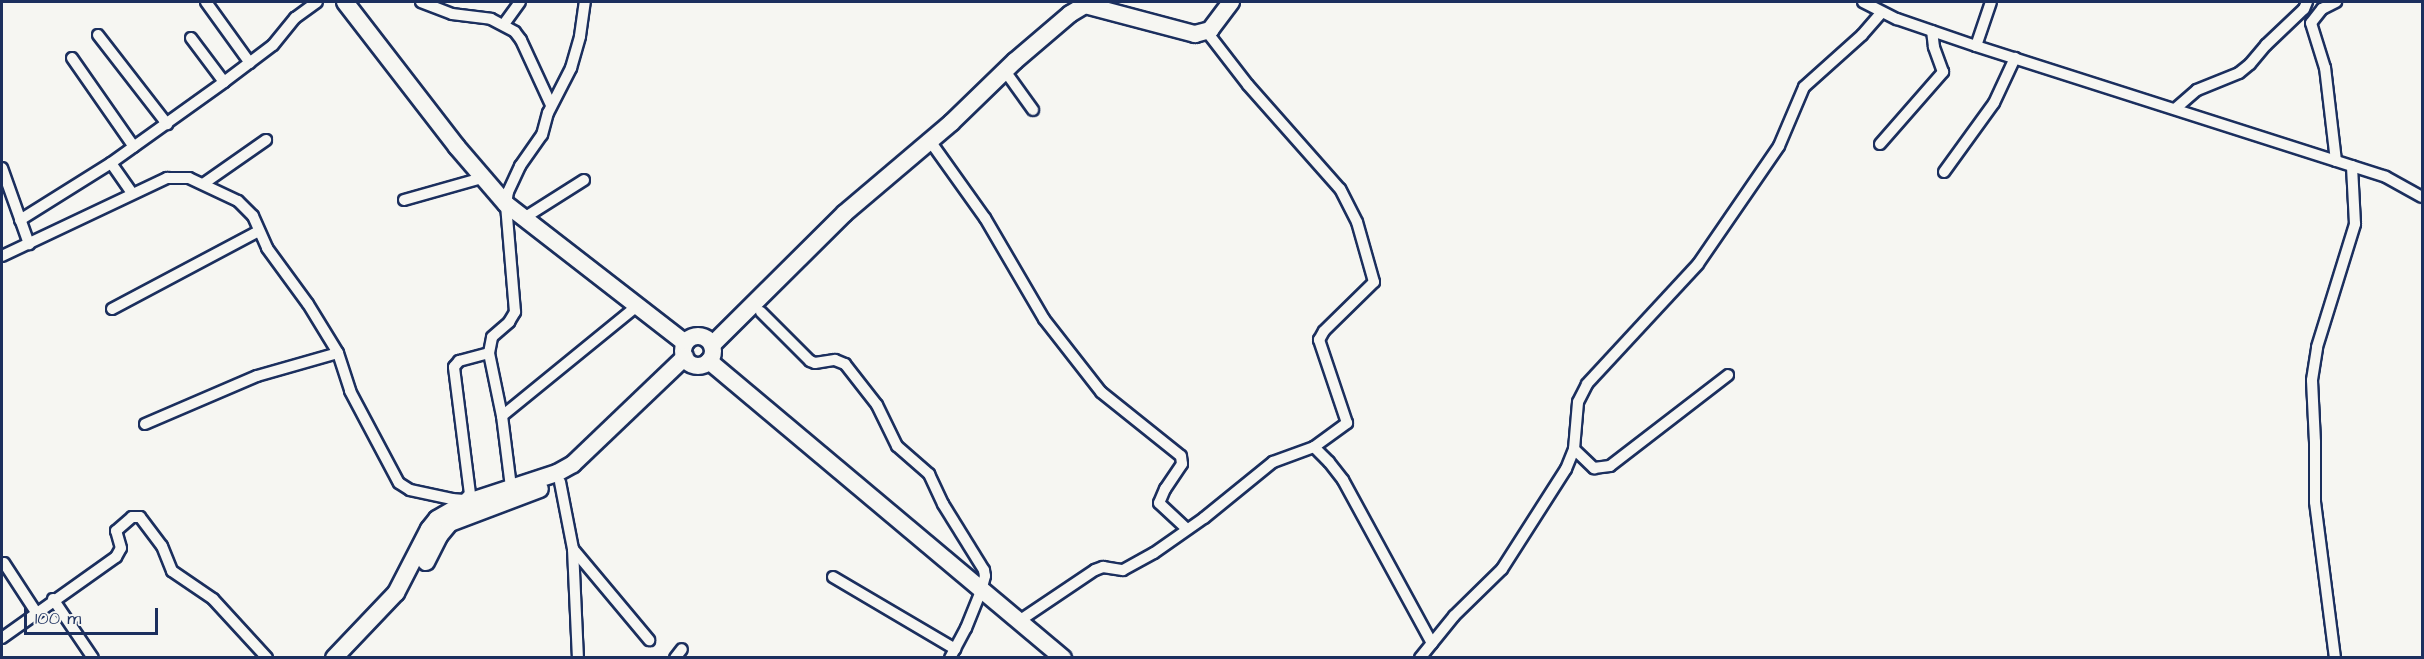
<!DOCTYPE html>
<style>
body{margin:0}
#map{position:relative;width:2424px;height:659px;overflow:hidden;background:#f6f6f2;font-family:"Architects Daughter",sans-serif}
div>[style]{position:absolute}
.roads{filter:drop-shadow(2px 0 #1b2f5e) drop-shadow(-2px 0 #1b2f5e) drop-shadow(0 2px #1b2f5e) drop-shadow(0 -2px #1b2f5e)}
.street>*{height:10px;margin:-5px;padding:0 5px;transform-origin:5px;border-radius:5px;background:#f6f6f2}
.primary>*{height:16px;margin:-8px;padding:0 8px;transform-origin:8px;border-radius:8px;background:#f6f6f2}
.primary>.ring{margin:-8px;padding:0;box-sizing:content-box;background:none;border:16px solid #f6f6f2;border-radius:50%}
span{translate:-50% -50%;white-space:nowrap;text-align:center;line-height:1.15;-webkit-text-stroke:6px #f6f6f2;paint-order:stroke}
.frame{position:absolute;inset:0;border:3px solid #1b2f5e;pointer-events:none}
.scale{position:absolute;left:24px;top:608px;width:134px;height:27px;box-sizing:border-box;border:3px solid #1b2f5e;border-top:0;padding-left:8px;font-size:18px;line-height:21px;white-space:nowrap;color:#1b2f5e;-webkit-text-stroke:4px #f6f6f2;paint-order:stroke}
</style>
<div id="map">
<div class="roads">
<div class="street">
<i style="left:206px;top:2px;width:75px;rotate:54.2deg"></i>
<i style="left:421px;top:2px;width:33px;rotate:21deg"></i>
<i style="left:452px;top:14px;width:39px;rotate:7deg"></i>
<i style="left:491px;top:19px;width:27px;rotate:28deg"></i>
<i style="left:515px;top:32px;width:10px;rotate:53deg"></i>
<i style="left:521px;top:40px;width:72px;rotate:65.2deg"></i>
<i style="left:1863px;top:2px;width:38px;rotate:27deg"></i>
<i style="left:1897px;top:19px;width:83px;rotate:18.9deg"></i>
<i style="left:1976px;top:46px;width:430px;rotate:17.7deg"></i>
<i style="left:2386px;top:177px;width:41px;rotate:29.1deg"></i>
<i style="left:504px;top:24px;width:27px;rotate:-54deg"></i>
<i style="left:98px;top:35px;width:113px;rotate:52.2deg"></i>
<i style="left:191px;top:38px;width:55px;rotate:53.1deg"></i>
<i style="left:1976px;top:46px;width:46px;rotate:-71.2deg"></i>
<i style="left:72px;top:58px;width:108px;rotate:55.1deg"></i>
<i style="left:1005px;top:71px;width:48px;rotate:54.3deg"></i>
<i style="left:2175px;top:109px;width:29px;rotate:-41deg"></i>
<i style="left:2197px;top:90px;width:45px;rotate:-22deg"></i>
<i style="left:2239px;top:73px;width:14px;rotate:-39deg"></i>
<i style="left:2250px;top:64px;width:25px;rotate:-50deg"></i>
<i style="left:2266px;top:45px;width:52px;rotate:-43.5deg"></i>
<i style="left:2304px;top:9px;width:8px;rotate:-67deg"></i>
<i style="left:930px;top:141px;width:95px;rotate:54.5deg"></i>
<i style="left:985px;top:218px;width:117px;rotate:59.7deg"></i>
<i style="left:1044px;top:319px;width:93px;rotate:52deg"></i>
<i style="left:1101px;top:392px;width:102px;rotate:38.7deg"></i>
<i style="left:1181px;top:456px;width:8px;rotate:83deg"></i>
<i style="left:1182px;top:464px;width:30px;rotate:124deg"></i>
<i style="left:1165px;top:489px;width:15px;rotate:113deg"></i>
<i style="left:1159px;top:503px;width:38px;rotate:43deg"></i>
<i style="left:1880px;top:144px;width:96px;rotate:-48.8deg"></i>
<i style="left:1943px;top:72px;width:27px;rotate:-110deg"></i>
<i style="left:1934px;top:47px;width:16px;rotate:-97deg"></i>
<i style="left:2336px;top:161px;width:94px;rotate:-96.7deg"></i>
<i style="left:2325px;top:68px;width:47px;rotate:-107.3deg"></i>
<i style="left:2311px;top:23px;width:18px;rotate:-52deg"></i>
<i style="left:2322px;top:9px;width:16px;rotate:-27deg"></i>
<i style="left:111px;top:163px;width:37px;rotate:55deg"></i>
<i style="left:2px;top:168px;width:81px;rotate:70.4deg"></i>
<i style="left:1944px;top:172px;width:85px;rotate:-54.1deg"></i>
<i style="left:1994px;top:103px;width:50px;rotate:-65deg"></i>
<i style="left:203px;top:184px;width:77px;rotate:-34.9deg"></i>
<i style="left:404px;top:200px;width:81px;rotate:-15.8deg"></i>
<i style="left:524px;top:218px;width:71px;rotate:-32.3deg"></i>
<i style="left:20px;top:220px;width:107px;rotate:-32.1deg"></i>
<i style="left:111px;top:163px;width:139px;rotate:-35.6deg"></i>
<i style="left:224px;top:82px;width:61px;rotate:-37.1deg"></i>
<i style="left:273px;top:45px;width:35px;rotate:-51deg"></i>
<i style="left:295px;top:18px;width:27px;rotate:-36deg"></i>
<i style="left:2px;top:256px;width:183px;rotate:-25.3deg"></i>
<i style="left:167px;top:178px;width:22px"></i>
<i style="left:189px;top:178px;width:54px;rotate:25.1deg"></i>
<i style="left:238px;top:201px;width:21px;rotate:45deg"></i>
<i style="left:253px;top:216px;width:35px;rotate:66deg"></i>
<i style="left:267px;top:248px;width:69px;rotate:53.8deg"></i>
<i style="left:308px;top:304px;width:57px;rotate:58.5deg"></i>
<i style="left:338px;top:353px;width:40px;rotate:72deg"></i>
<i style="left:350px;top:391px;width:104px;rotate:62deg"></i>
<i style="left:399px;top:483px;width:13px;rotate:32deg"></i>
<i style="left:410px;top:490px;width:43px;rotate:12.1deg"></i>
<i style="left:452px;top:499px;width:12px;rotate:5deg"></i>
<i style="left:464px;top:500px;width:8px;rotate:-45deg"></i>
<i style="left:470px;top:494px;width:128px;rotate:-97.2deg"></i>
<i style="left:454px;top:367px;width:8px;rotate:-50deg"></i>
<i style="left:459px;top:361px;width:31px;rotate:-15deg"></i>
<i style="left:112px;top:309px;width:166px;rotate:-28deg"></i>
<i style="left:761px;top:312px;width:69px;rotate:45deg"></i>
<i style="left:810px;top:361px;width:5px;rotate:22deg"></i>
<i style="left:815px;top:363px;width:20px;rotate:-9deg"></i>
<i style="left:835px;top:360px;width:11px;rotate:22deg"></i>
<i style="left:845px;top:364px;width:52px;rotate:52deg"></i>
<i style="left:877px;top:405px;width:46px;rotate:64deg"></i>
<i style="left:897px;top:446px;width:43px;rotate:41.2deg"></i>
<i style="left:929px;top:474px;width:33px;rotate:65deg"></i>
<i style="left:943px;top:504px;width:78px;rotate:58.2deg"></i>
<i style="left:984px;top:570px;width:6px;rotate:81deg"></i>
<i style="left:985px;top:576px;width:16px;rotate:105deg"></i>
<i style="left:981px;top:591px;width:40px;rotate:112deg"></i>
<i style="left:966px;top:628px;width:34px;rotate:118deg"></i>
<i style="left:502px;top:416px;width:176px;rotate:-39.2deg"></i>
<i style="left:145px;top:424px;width:122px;rotate:-23.2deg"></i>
<i style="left:257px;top:376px;width:84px;rotate:-15.9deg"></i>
<i style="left:1314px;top:447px;width:21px;rotate:45deg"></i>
<i style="left:1329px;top:462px;width:23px;rotate:52deg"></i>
<i style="left:1343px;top:480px;width:186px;rotate:61.4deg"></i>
<i style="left:1574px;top:449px;width:28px;rotate:44deg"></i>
<i style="left:1594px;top:468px;width:16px;rotate:-7deg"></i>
<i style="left:1610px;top:466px;width:149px;rotate:-37.6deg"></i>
<i style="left:560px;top:482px;width:68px;rotate:79deg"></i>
<i style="left:573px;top:549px;width:109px;rotate:87.4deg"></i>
<i style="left:511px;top:487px;width:72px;rotate:-97.2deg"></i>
<i style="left:502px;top:416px;width:64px;rotate:-101.7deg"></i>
<i style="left:489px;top:353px;width:16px;rotate:-79deg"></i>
<i style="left:492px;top:337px;width:23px;rotate:-41deg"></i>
<i style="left:509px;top:322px;width:12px;rotate:-59deg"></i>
<i style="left:515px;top:312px;width:108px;rotate:-94.8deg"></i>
<i style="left:506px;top:204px;width:12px;rotate:-81deg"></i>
<i style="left:508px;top:192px;width:29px;rotate:-65deg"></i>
<i style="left:520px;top:166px;width:38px;rotate:-55deg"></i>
<i style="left:542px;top:135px;width:23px;rotate:-75deg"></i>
<i style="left:548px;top:113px;width:51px;rotate:-62.9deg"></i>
<i style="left:571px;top:68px;width:33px;rotate:-74deg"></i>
<i style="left:580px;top:36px;width:34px;rotate:-82deg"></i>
<i style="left:573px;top:549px;width:119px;rotate:50.1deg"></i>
<i style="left:4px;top:563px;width:59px;rotate:56.9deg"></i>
<i style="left:833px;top:577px;width:142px;rotate:30.5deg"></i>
<i style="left:53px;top:599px;width:71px;rotate:55.9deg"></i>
<i style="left:1019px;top:621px;width:92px;rotate:-33.9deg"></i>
<i style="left:1095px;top:570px;width:9px;rotate:-21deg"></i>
<i style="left:1103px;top:567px;width:20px;rotate:9deg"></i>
<i style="left:1123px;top:570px;width:35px;rotate:-29deg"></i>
<i style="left:1154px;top:553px;width:61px;rotate:-35deg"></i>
<i style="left:1204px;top:518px;width:89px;rotate:-39.1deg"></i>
<i style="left:1273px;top:462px;width:44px;rotate:-20.1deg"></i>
<i style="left:1314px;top:447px;width:41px;rotate:-36deg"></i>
<i style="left:1347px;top:423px;width:88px;rotate:-108.6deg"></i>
<i style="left:1319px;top:340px;width:10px;rotate:-61deg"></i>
<i style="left:1324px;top:331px;width:70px;rotate:-44.4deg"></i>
<i style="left:1374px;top:282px;width:62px;rotate:-105.8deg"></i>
<i style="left:1357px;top:222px;width:37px;rotate:-117deg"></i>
<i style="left:1340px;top:189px;width:139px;rotate:-131.5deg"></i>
<i style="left:1248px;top:85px;width:67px;rotate:-127.7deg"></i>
<i style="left:2px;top:638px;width:140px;rotate:-35.4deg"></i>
<i style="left:116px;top:557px;width:10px;rotate:-61deg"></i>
<i style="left:121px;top:548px;width:18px;rotate:-106deg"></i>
<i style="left:116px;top:531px;width:21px;rotate:-41deg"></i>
<i style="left:132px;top:517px;width:8px"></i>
<i style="left:140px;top:517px;width:36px;rotate:53deg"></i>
<i style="left:162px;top:546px;width:27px;rotate:68deg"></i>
<i style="left:172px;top:571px;width:50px;rotate:34.3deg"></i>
<i style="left:213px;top:599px;width:80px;rotate:47.5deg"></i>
<i style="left:675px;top:658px;width:11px;rotate:-52deg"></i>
<i style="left:1420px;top:658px;width:54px;rotate:-51deg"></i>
<i style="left:1454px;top:616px;width:67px;rotate:-44.4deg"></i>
<i style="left:1502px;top:569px;width:119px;rotate:-57.4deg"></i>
<i style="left:1566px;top:469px;width:22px;rotate:-68deg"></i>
<i style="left:1574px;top:449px;width:47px;rotate:-85.1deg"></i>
<i style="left:1578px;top:402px;width:20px;rotate:-63deg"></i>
<i style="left:1587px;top:384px;width:163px;rotate:-47.2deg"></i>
<i style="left:1698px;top:264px;width:143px;rotate:-55.5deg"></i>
<i style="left:1779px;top:146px;width:64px;rotate:-67deg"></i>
<i style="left:1804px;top:87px;width:78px;rotate:-41.9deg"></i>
<i style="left:1862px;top:35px;width:30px;rotate:-49deg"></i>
<i style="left:2335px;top:658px;width:157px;rotate:-97.3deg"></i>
<i style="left:2315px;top:502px;width:60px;rotate:-90deg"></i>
<i style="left:2315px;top:442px;width:62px;rotate:-92.8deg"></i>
<i style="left:2312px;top:380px;width:33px;rotate:-81deg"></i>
<i style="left:2317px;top:347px;width:129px;rotate:-72.8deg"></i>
<i style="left:2355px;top:224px;width:58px;rotate:-93deg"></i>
</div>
<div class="primary">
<i style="left:345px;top:2px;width:183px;rotate:52.3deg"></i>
<i style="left:457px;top:147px;width:75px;rotate:49.3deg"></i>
<i style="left:506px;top:204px;width:227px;rotate:37.8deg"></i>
<i class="ring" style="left:683px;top:336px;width:14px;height:14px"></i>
<i style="left:712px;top:345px;width:187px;rotate:-44.8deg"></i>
<i style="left:845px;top:213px;width:139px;rotate:-40.3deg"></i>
<i style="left:951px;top:123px;width:89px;rotate:-44.1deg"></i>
<i style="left:1015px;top:61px;width:72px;rotate:-40.5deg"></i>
<i style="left:1070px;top:14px;width:17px;rotate:-31deg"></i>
<i style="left:1085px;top:5px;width:114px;rotate:14.8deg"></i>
<i style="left:1195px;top:34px;width:16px;rotate:-15deg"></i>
<i style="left:1210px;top:30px;width:35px;rotate:-53deg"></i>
<i style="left:709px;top:361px;width:462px;rotate:40deg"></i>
<i style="left:426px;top:562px;width:29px;rotate:-63deg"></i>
<i style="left:439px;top:536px;width:17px;rotate:-50deg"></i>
<i style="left:450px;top:523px;width:96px;rotate:-20.7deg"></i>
<i style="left:334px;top:658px;width:90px;rotate:-46.4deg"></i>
<i style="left:396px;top:593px;width:72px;rotate:-62.7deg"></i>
<i style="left:429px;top:529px;width:13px;rotate:-51deg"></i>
<i style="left:437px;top:519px;width:32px;rotate:-30deg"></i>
<i style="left:465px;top:503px;width:97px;rotate:-18.1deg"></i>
<i style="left:557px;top:473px;width:18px;rotate:-29deg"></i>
<i style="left:573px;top:464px;width:155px;rotate:-43.7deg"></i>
</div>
</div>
<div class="frame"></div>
<div class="scale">100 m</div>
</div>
